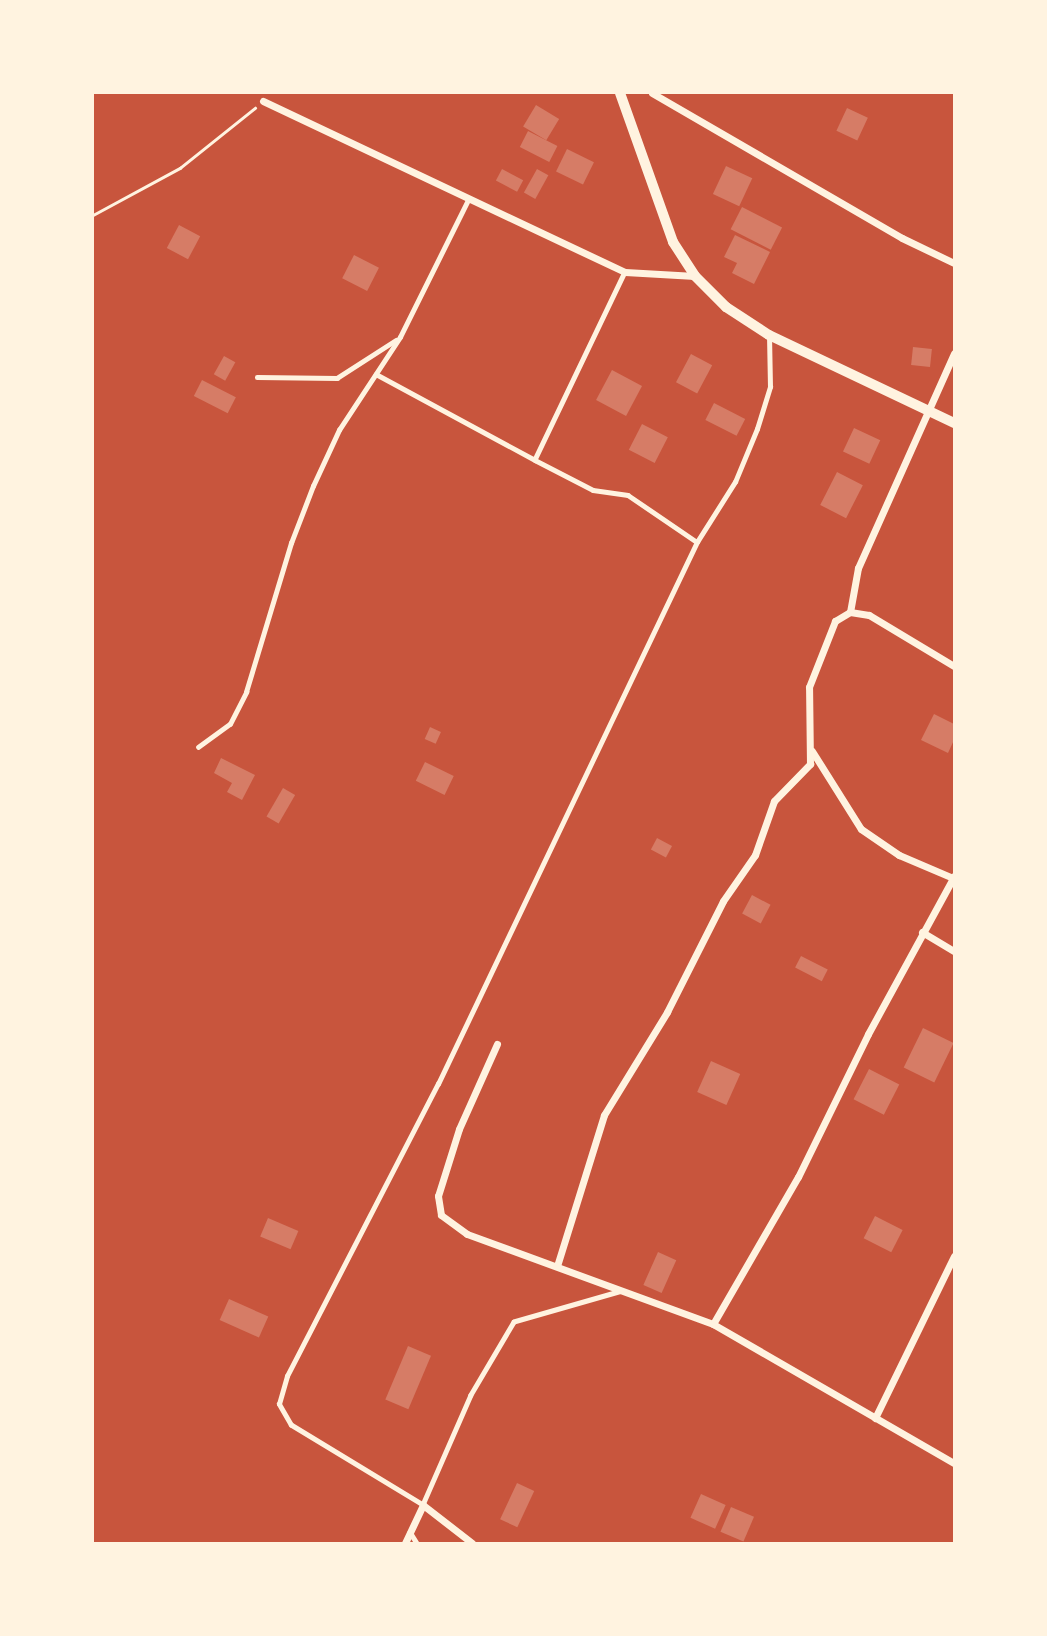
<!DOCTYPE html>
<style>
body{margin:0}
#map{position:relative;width:1047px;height:1636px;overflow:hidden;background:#c8553d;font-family:"Public Sans",sans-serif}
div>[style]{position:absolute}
.building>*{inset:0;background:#d67c66;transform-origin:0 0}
.path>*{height:2.5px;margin:-1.25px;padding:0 1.25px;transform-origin:1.25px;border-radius:1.25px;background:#fff3e0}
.service>*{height:4.5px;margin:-2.25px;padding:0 2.25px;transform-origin:2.25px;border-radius:2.25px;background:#fff3e0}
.minor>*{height:7px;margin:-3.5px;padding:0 3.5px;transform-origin:3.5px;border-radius:3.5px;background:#fff3e0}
.tertiary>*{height:10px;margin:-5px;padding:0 5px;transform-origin:5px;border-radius:5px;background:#fff3e0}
span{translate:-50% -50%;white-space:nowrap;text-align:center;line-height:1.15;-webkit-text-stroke:7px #fff3e0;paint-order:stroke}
.frame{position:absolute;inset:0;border:94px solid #fff3e0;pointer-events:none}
</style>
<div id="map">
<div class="building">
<i style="left:536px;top:105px;width:27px;height:25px;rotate:31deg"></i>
<i style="left:847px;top:108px;width:23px;height:25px;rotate:25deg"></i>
<i style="left:528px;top:131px;width:33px;height:18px;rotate:27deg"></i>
<i style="left:567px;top:149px;width:30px;height:25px;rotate:26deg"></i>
<i style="left:726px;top:166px;width:29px;height:31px;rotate:25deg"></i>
<i style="left:502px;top:169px;width:24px;height:13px;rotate:28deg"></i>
<i style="left:537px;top:169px;width:13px;height:27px;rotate:29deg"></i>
<i style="left:742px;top:207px;width:45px;height:25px;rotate:27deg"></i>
<i style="left:179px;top:225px;width:24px;height:26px;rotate:28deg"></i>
<i style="clip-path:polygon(735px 235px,770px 252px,754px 284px,732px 273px,737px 263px,724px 257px)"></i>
<i style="left:354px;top:255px;width:28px;height:26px;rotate:27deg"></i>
<i style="left:913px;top:347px;width:19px;height:18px;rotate:6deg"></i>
<i style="left:691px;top:354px;width:24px;height:32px;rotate:28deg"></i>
<i style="left:224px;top:356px;width:13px;height:21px;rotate:29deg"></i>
<i style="left:612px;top:370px;width:34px;height:34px;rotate:28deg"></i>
<i style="left:202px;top:380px;width:38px;height:18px;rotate:27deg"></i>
<i style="left:714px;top:403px;width:35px;height:19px;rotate:27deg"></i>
<i style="left:642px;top:424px;width:29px;height:29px;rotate:27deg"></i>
<i style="left:854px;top:428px;width:29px;height:26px;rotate:25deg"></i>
<i style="left:837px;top:472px;width:29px;height:37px;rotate:27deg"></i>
<i style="clip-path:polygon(934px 714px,954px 724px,954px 740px,948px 753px,921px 740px)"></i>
<i style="left:430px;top:727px;width:12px;height:13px;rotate:24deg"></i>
<i style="clip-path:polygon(221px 758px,255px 775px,242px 800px,227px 792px,232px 783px,214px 773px)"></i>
<i style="left:425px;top:762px;width:32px;height:21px;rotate:26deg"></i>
<i style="left:283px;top:788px;width:14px;height:33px;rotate:30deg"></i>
<i style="left:657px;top:838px;width:17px;height:13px;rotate:28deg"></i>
<i style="left:752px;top:895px;width:21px;height:21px;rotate:28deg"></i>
<i style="left:801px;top:956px;width:30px;height:13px;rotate:27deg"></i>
<i style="left:923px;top:1028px;width:34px;height:44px;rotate:26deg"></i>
<i style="left:711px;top:1061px;width:32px;height:34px;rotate:24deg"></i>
<i style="left:869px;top:1069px;width:34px;height:34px;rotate:27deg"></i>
<i style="left:875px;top:1216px;width:31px;height:25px;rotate:27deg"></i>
<i style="left:268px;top:1218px;width:33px;height:20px;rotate:23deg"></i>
<i style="left:658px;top:1252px;width:20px;height:36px;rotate:24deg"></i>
<i style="left:229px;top:1299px;width:43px;height:23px;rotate:24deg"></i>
<i style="left:408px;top:1346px;width:25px;height:58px;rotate:23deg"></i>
<i style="left:517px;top:1483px;width:19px;height:40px;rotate:25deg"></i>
<i style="left:701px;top:1494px;width:27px;height:26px;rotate:24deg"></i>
<i style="left:731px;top:1507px;width:25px;height:27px;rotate:23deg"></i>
</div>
<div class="path">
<i style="left:93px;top:215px;width:99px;rotate:-28.4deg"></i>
<i style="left:180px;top:168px;width:96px;rotate:-38.7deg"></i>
</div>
<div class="service">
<i style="left:625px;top:272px;width:208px;rotate:115.6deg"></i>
<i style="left:535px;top:460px;width:65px;rotate:27.3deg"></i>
<i style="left:593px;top:490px;width:35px;rotate:8deg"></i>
<i style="left:628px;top:495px;width:83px;rotate:34.3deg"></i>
<i style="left:697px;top:542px;width:71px;rotate:-57.7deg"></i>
<i style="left:735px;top:482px;width:57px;rotate:-67.5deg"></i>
<i style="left:757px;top:429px;width:44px;rotate:-72.8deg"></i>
<i style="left:770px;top:387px;width:51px;rotate:-91.1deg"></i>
<i style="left:376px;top:374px;width:181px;rotate:28.4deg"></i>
<i style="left:257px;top:377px;width:80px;rotate:0.7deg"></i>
<i style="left:337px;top:378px;width:70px;rotate:-32.8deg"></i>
<i style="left:198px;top:747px;width:39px;rotate:-36deg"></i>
<i style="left:230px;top:724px;width:36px;rotate:-63deg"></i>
<i style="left:246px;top:692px;width:156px;rotate:-73.2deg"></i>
<i style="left:291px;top:543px;width:61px;rotate:-68.9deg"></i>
<i style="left:313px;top:486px;width:62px;rotate:-65.1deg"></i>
<i style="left:339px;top:430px;width:111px;rotate:-56.7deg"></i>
<i style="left:400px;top:337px;width:153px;rotate:-63.6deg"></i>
<i style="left:622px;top:1291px;width:112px;rotate:164deg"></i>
<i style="left:514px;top:1322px;width:85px;rotate:120.5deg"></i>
<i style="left:471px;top:1395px;width:120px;rotate:113.6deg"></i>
<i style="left:423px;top:1505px;width:154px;rotate:-148.8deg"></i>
<i style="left:291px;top:1425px;width:24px;rotate:-120deg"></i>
<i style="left:279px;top:1404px;width:29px;rotate:-74deg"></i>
<i style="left:287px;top:1376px;width:329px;rotate:-62.7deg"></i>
<i style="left:438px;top:1084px;width:601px;rotate:-64.46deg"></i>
<i style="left:410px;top:1532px;width:13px;rotate:58deg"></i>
</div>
<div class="minor">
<i style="left:652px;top:93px;width:289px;rotate:30.1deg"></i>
<i style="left:902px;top:238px;width:58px;rotate:25.7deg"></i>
<i style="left:263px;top:101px;width:400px;rotate:25.3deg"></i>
<i style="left:625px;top:272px;width:70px;rotate:3.3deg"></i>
<i style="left:850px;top:612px;width:45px;rotate:-79.7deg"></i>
<i style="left:858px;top:568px;width:235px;rotate:-65.9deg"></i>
<i style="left:812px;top:751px;width:92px;rotate:57.9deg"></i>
<i style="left:861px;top:829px;width:46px;rotate:34.4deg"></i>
<i style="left:899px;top:855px;width:59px;rotate:23.1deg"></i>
<i style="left:922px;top:932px;width:37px;rotate:31deg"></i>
<i style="left:497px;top:1044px;width:93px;rotate:114.1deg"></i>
<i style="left:459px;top:1129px;width:70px;rotate:107.4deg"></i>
<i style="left:438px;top:1196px;width:19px;rotate:81deg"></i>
<i style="left:441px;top:1215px;width:32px;rotate:36deg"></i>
<i style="left:467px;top:1234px;width:262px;rotate:20.1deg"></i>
<i style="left:713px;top:1324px;width:278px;rotate:30deg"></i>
<i style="left:557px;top:1266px;width:158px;rotate:-72.7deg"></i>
<i style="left:604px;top:1115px;width:121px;rotate:-58.5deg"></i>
<i style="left:667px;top:1012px;width:124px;rotate:-63.2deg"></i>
<i style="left:723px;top:901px;width:56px;rotate:-55.2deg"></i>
<i style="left:755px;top:855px;width:57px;rotate:-70.6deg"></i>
<i style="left:774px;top:801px;width:52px;rotate:-45.8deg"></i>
<i style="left:810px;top:764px;width:77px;rotate:-90.7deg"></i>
<i style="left:809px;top:687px;width:71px;rotate:-68.5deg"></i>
<i style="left:835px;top:621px;width:17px;rotate:-31deg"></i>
<i style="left:850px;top:612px;width:19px;rotate:9deg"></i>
<i style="left:869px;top:615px;width:99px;rotate:31deg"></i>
<i style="left:713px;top:1324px;width:170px;rotate:-60deg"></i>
<i style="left:798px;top:1177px;width:159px;rotate:-63.9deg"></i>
<i style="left:868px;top:1034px;width:180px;rotate:-61.4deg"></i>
<i style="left:875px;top:1418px;width:180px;rotate:-64deg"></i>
<i style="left:405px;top:1543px;width:42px;rotate:-64.7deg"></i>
<i style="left:423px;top:1505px;width:62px;rotate:37.8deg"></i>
</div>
<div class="tertiary">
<i style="left:620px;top:93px;width:158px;rotate:70.4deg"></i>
<i style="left:673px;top:242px;width:40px;rotate:57.1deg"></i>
<i style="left:695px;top:276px;width:44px;rotate:45deg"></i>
<i style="left:726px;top:307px;width:51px;rotate:33.1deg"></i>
<i style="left:769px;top:335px;width:205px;rotate:25.4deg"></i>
</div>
<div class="frame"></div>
</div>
